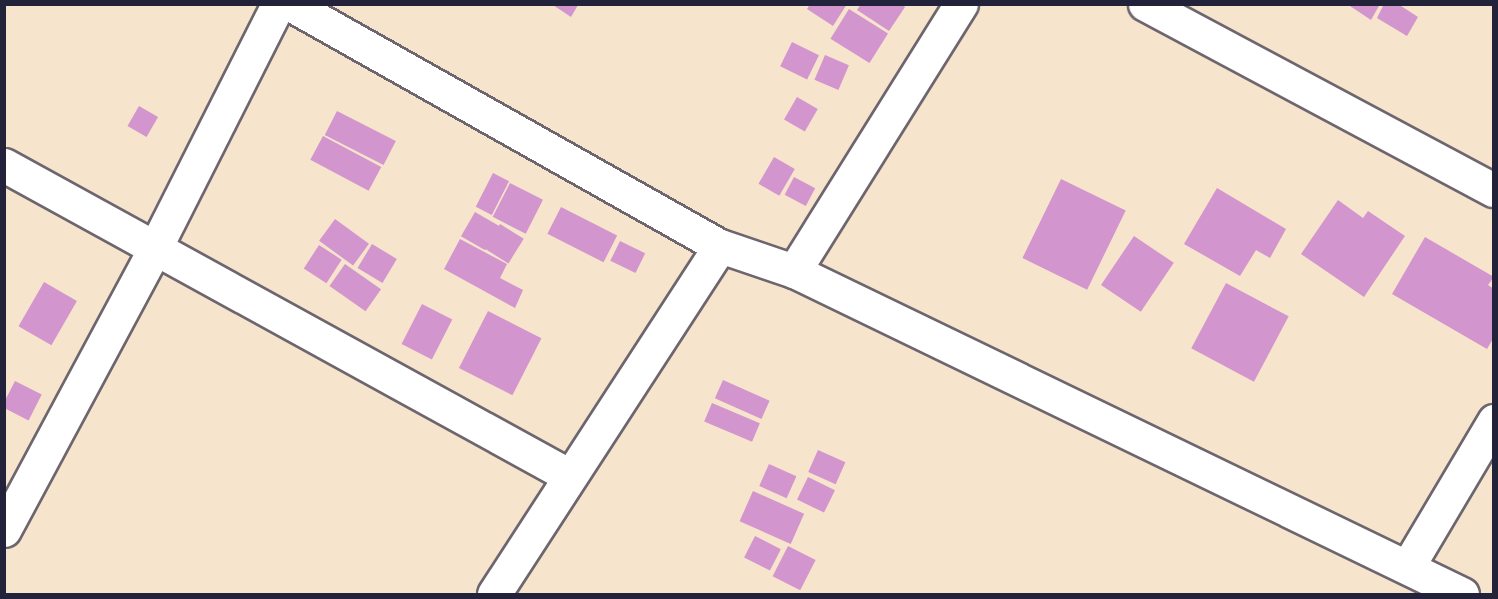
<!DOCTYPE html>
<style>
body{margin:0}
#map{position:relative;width:1498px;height:599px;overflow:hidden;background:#f7e4cd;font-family:"Gochi Hand",sans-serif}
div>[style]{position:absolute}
.building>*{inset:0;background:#d295cd;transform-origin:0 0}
.roads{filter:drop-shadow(2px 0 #6d666e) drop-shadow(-2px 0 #6d666e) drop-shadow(0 2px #6d666e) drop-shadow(0 -2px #6d666e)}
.minor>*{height:33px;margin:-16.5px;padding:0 16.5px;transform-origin:16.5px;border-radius:16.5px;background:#fff}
span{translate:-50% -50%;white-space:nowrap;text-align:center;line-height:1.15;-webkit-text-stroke:6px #fdfcf7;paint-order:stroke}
.frame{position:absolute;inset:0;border:6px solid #22223b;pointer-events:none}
</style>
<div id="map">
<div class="building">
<i style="clip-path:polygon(810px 4px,847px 4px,833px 26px,807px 9px)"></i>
<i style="clip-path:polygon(861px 4px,902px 4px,905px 7px,889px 31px,857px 10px)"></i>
<i style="clip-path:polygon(1347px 4px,1380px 4px,1371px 20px)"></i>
<i style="clip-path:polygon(1384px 4px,1398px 4px,1418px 17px,1407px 36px,1377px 18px)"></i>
<i style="clip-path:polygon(553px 5px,578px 5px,571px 17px)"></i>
<i style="left:849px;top:9px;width:46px;height:35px;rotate:32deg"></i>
<i style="left:792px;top:42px;width:30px;height:27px;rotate:26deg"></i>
<i style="left:825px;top:55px;width:26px;height:27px;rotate:23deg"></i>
<i style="left:797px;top:97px;width:24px;height:26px;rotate:30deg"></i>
<i style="left:139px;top:106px;width:22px;height:23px;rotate:30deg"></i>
<i style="left:337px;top:111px;width:66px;height:27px;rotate:27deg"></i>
<i style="left:323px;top:136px;width:66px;height:27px;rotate:28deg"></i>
<i style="left:774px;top:157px;width:24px;height:31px;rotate:30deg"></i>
<i style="left:493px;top:173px;width:18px;height:38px;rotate:27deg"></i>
<i style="left:794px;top:177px;width:24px;height:20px;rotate:28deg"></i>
<i style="left:1061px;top:179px;width:72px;height:88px;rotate:26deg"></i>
<i style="left:510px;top:183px;width:37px;height:38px;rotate:27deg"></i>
<i style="clip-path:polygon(1217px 188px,1286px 229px,1270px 258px,1256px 250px,1240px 276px,1184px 244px)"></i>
<i style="clip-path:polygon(1338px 200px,1363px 218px,1368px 211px,1405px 236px,1364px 297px,1301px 254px)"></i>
<i style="left:561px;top:207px;width:63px;height:30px;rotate:27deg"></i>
<i style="left:475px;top:212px;width:28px;height:28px;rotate:30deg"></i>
<i style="left:335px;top:219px;width:42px;height:27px;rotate:36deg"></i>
<i style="left:500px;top:224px;width:28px;height:29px;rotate:32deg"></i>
<i style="left:1134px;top:236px;width:48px;height:59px;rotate:34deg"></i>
<i style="clip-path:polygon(1425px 237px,1494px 277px,1488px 285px,1494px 289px,1494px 337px,1487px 349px,1392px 294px)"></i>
<i style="clip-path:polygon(460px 239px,507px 264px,500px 278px,523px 290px,515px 308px,444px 269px)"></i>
<i style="left:620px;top:241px;width:28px;height:22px;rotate:26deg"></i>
<i style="left:372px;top:244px;width:29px;height:28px;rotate:31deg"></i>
<i style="left:319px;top:245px;width:27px;height:28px;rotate:33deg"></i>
<i style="left:345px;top:264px;width:44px;height:27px;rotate:35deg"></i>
<i style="left:44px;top:282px;width:38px;height:51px;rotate:30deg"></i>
<i style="left:1226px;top:283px;width:71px;height:74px;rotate:28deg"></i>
<i style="left:422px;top:304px;width:34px;height:45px;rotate:27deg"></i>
<i style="left:488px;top:311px;width:60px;height:64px;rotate:27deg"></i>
<i style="left:723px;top:380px;width:51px;height:20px;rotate:24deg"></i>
<i style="left:15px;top:381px;width:30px;height:29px;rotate:27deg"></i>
<i style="left:712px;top:403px;width:52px;height:20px;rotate:23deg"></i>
<i style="left:818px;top:450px;width:30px;height:24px;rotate:24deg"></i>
<i style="left:769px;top:464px;width:30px;height:24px;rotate:24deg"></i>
<i style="left:808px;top:477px;width:30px;height:25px;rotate:26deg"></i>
<i style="left:753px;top:491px;width:56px;height:33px;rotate:24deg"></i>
<i style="left:755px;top:536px;width:29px;height:24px;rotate:27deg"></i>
<i style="left:788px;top:546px;width:31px;height:34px;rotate:27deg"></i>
</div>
<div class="roads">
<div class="minor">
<i style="left:290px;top:4px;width:493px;rotate:29.4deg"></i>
<i style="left:720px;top:246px;width:78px;rotate:18.7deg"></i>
<i style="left:794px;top:271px;width:742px;rotate:25.81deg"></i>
<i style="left:1145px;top:4px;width:395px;rotate:28.1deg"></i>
<i style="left:4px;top:165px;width:644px;rotate:28.8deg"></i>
<i style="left:794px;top:271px;width:315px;rotate:-58deg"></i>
<i style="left:4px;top:530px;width:322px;rotate:-61.8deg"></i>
<i style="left:156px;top:246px;width:271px;rotate:-63.2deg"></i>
<i style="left:1408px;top:566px;width:169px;rotate:-59.3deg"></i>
<i style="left:494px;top:594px;width:415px;rotate:-57deg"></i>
</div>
</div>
<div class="frame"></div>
</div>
